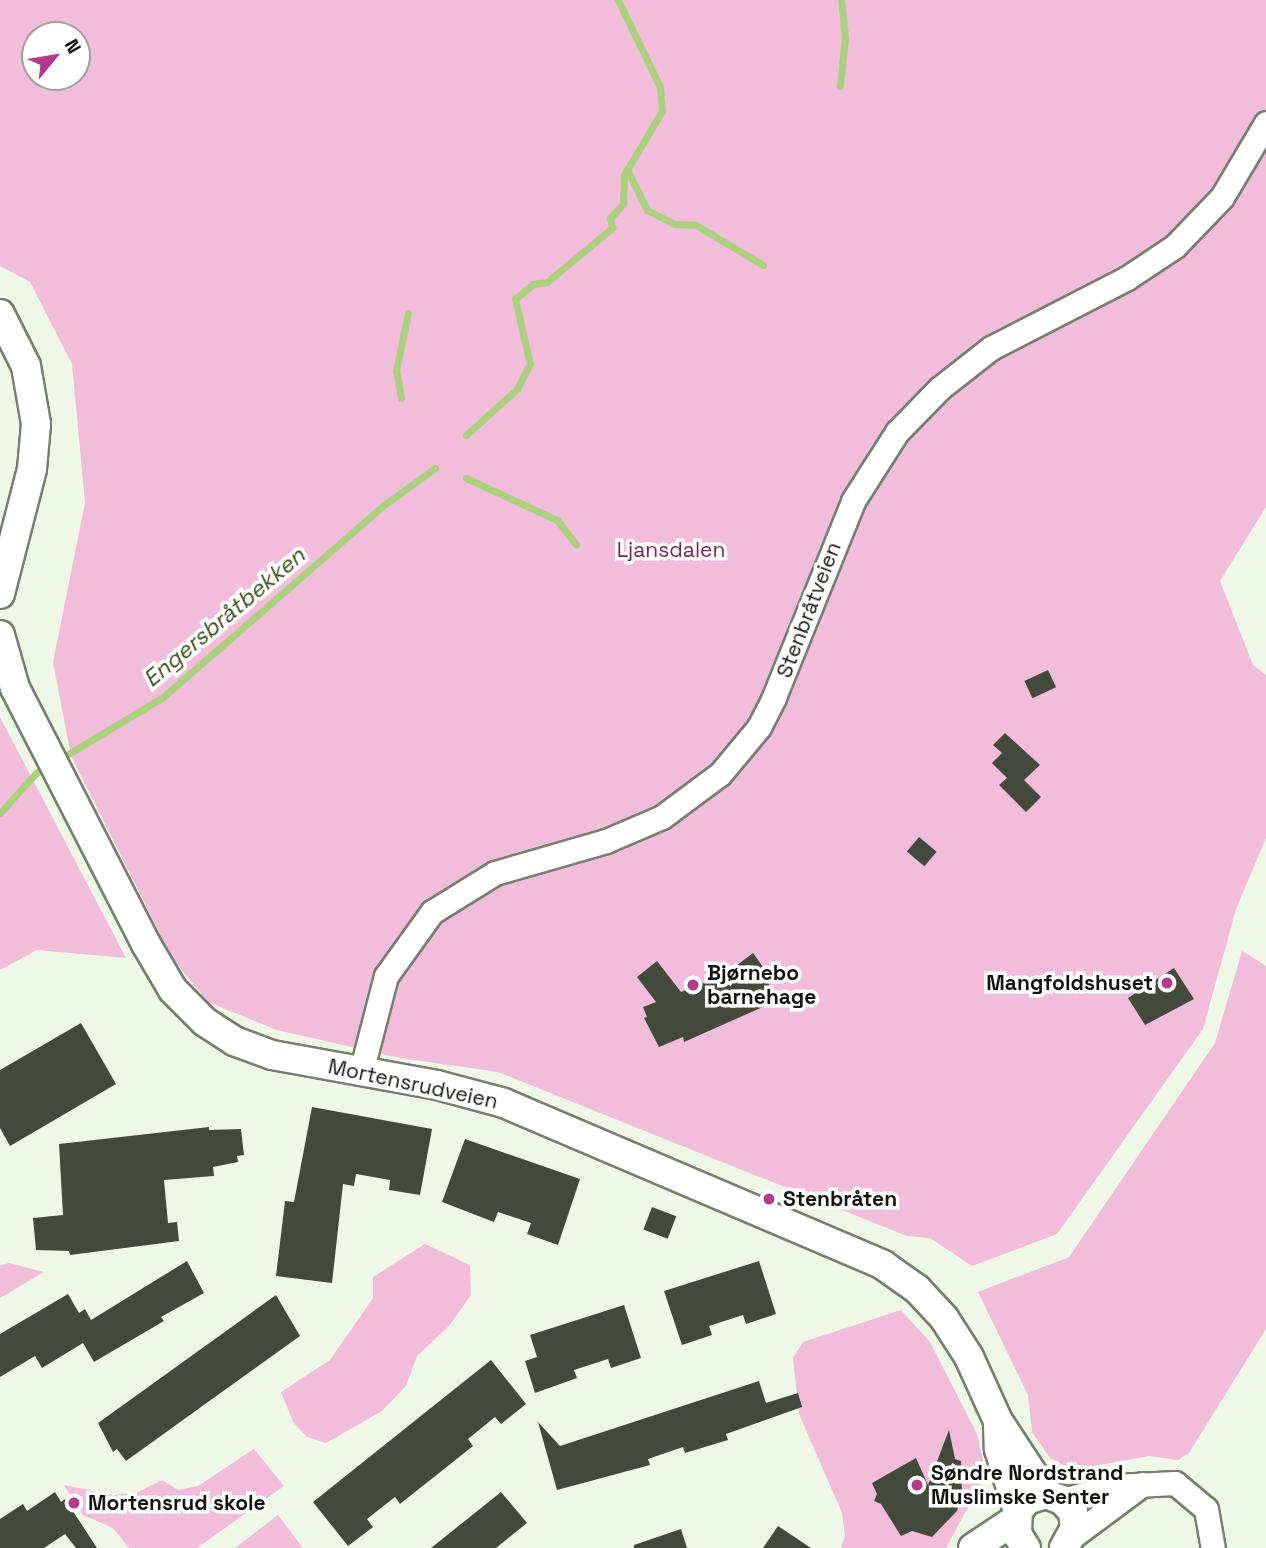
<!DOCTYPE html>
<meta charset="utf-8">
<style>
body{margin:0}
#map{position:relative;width:1266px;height:1548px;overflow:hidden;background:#eff8e6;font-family:"Space Grotesk",sans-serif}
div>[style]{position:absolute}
.green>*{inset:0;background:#f2bcdb}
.stream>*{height:7px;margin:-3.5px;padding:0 3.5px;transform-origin:3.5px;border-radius:3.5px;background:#abd17f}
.building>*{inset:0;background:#434a3b;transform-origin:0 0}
.roads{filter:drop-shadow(2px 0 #767f6e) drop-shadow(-2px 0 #767f6e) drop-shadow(0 2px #767f6e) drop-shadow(0 -2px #767f6e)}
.minor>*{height:23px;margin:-11.5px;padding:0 11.5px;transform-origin:11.5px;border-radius:11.5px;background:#fff}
.tertiary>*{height:28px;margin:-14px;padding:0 14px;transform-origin:14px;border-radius:14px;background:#fff}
.dots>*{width:19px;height:19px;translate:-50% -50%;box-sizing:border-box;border:4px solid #fff;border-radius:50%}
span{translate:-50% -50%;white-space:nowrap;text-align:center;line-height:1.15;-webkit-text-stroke:7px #fff;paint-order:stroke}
.park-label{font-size:21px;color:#7c1d5e}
.street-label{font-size:21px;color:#12150f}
.poi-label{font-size:21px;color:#12150f;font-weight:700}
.left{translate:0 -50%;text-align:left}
.right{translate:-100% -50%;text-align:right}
.water-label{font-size:23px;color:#374f15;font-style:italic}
.north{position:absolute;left:21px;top:21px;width:70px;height:70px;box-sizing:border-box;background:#fff;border:2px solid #a0a19f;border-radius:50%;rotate:60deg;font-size:19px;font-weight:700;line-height:28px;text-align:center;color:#12150f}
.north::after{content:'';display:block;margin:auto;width:24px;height:32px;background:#b43a8c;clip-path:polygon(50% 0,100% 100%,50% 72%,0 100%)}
</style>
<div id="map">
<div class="green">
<i style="clip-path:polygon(evenodd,0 0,1266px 0,1266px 507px,1220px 581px,1253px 665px,1266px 675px,1266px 838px,1236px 909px,1203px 1029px,1057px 1234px,972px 1266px,930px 1238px,907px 1236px,498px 1072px,400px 1058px,277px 1030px,208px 1002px,172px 958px,71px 756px,53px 662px,85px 503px,72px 364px,30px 282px,0 266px,0 0,35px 35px,77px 35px,77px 77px,35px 77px,35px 35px)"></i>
<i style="clip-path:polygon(0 717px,126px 958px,37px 950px,0 970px)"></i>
<i style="clip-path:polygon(1242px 951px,1266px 966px,1266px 1329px,1189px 1453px,1178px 1460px,1149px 1456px,1073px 1470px,1050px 1458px,1032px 1432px,1028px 1395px,978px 1292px,1069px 1257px,1215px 1043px)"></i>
<i style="clip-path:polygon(425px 1244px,470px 1265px,471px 1295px,449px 1326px,417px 1356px,406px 1386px,382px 1411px,326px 1443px,307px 1437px,293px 1422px,281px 1392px,330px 1360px,373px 1298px,373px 1277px)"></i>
<i style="clip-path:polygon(9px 1263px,44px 1272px,0 1298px,0 1266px)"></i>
<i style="clip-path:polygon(901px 1310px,930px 1342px,977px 1434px,986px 1474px,946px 1548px,841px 1548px,845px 1536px,842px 1513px,799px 1414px,793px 1358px,803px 1342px)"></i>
<i style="clip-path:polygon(254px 1449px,284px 1486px,197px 1548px,129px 1548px,113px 1528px,83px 1515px,64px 1485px,114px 1495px,138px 1492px,162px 1480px,178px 1490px,198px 1486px)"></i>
<i style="clip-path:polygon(278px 1515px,303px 1548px,235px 1548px)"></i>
</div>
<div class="stream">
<i style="left:840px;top:86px;width:49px;rotate:-84.2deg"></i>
<i style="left:845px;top:37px;width:37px;rotate:-96deg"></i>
<i style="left:627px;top:169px;width:46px;rotate:64deg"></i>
<i style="left:647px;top:210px;width:31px;rotate:27deg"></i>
<i style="left:675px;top:224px;width:21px;rotate:3deg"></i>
<i style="left:696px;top:225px;width:78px;rotate:30.8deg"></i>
<i style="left:401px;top:398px;width:27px;rotate:-100deg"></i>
<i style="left:396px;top:371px;width:59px;rotate:-78.3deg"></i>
<i style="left:466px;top:435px;width:69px;rotate:-42deg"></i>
<i style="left:517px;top:389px;width:28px;rotate:-63deg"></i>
<i style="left:530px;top:364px;width:67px;rotate:-103deg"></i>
<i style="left:515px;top:299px;width:23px;rotate:-40deg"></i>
<i style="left:533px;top:284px;width:14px;rotate:-8deg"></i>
<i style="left:547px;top:282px;width:85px;rotate:-39.7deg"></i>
<i style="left:612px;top:228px;width:10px;rotate:-101deg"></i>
<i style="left:610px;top:218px;width:19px;rotate:-47deg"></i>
<i style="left:623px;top:204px;width:29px;rotate:-88deg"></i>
<i style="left:624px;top:175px;width:74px;rotate:-59.3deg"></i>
<i style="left:662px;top:111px;width:24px;rotate:-95deg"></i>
<i style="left:660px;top:87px;width:97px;rotate:-115.8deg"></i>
<i style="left:466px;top:478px;width:100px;rotate:24.8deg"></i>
<i style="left:557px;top:520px;width:31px;rotate:52deg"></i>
<i style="left:60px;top:759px;width:120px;rotate:-31deg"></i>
<i style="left:163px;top:697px;width:293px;rotate:-41deg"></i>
<i style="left:384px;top:505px;width:63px;rotate:-36deg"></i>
<i style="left:0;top:813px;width:54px;rotate:-48deg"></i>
<i style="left:36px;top:773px;width:15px;rotate:-32deg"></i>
</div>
<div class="building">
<i style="left:1048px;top:670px;width:19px;height:26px;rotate:65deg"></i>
<i style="clip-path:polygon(1005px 733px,1040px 765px,1024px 780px,1041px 797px,1026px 812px,999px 785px,1007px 778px,992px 763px,1002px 753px,993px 745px)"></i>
<i style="left:919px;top:837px;width:23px;height:19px;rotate:40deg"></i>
<i style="clip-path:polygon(753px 953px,765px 970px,774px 1002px,684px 1042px,683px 1037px,659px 1047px,644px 1018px,647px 1017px,643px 1007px,656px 1002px,637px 977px,657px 961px,681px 992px,724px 975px)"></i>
<i style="clip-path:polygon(1174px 968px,1194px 999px,1145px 1025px,1128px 998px)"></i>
<i style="clip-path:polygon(81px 1023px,116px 1084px,10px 1146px,0 1128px,0 1070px)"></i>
<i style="clip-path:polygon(312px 1107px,432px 1129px,420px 1195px,389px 1190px,390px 1180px,356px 1174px,354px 1186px,343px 1184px,332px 1283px,276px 1276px,285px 1201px,294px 1202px)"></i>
<i style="clip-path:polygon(209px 1127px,209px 1130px,241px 1129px,244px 1155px,237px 1156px,238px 1162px,213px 1167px,214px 1176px,164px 1180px,168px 1223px,177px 1222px,179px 1241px,70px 1255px,69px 1251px,36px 1250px,33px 1218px,63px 1215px,59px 1144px)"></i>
<i style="clip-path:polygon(465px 1139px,580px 1179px,558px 1245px,527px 1234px,531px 1223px,498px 1212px,494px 1222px,442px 1202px)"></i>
<i style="left:652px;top:1207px;width:26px;height:24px;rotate:21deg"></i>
<i style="clip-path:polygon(187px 1261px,204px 1293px,161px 1317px,164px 1321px,94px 1362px,83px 1343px,42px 1368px,35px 1356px,0 1377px,0 1334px,68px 1294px,79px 1313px,85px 1309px,91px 1320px)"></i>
<i style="clip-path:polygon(759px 1261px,776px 1314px,746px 1324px,743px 1315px,709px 1326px,712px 1335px,682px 1345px,664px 1291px)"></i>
<i style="clip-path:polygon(276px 1295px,300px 1336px,126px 1461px,117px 1449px,113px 1452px,98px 1423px)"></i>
<i style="clip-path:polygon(624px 1305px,641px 1358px,611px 1368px,608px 1359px,574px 1370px,577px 1378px,535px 1393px,525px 1361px,537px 1357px,530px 1335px)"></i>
<i style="clip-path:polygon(491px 1360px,526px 1404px,501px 1424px,495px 1417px,468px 1439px,473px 1446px,400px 1504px,395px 1497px,367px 1519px,373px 1527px,348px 1546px,313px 1502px)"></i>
<i style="clip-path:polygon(759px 1381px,766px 1403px,798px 1393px,802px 1407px,726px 1434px,728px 1440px,685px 1453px,683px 1447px,648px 1459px,650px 1465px,557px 1490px,538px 1422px,560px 1446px)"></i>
<i style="clip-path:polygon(949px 1430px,955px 1459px,961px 1461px,962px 1493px,957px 1511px,932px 1537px,912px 1531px,901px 1536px,881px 1504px,874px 1501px,877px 1494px,872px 1483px,916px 1458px,928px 1485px)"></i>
<i style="clip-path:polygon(55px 1492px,61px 1502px,65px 1499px,97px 1548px,76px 1548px,65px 1534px,44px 1548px,0 1548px,0 1519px,23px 1504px,27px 1511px)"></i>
<i style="clip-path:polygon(501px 1492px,527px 1523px,496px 1548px,431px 1548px)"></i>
<i style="clip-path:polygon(778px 1526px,811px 1548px,763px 1548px)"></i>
<i style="clip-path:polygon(681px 1529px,687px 1548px,634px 1548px,634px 1545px)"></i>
</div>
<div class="roads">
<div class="minor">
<i style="left:361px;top:1072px;width:99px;rotate:-75.4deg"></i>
<i style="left:386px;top:976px;width:79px;rotate:-54.3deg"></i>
<i style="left:432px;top:912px;width:74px;rotate:-31.8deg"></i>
<i style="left:495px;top:873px;width:116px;rotate:-16.1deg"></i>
<i style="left:606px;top:841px;width:61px;rotate:-23.2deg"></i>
<i style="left:662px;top:817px;width:72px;rotate:-36.6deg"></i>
<i style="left:720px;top:774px;width:61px;rotate:-50.3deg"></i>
<i style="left:759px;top:727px;width:34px;rotate:-63deg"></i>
<i style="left:774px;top:697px;width:211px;rotate:-68deg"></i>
<i style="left:853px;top:501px;width:82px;rotate:-57.5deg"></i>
<i style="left:897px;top:432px;width:62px;rotate:-45.7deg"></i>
<i style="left:940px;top:388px;width:65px;rotate:-38.1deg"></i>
<i style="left:991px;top:348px;width:153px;rotate:-27.2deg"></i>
<i style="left:1127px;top:278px;width:58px;rotate:-33.7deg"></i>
<i style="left:1175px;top:246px;width:68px;rotate:-46.2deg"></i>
<i style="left:1222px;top:197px;width:86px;rotate:-59.3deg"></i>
<i style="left:1062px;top:1500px;width:55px;rotate:-14.8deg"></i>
<i style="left:1115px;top:1486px;width:60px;rotate:-2.9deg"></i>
<i style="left:1175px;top:1483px;width:40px;rotate:40deg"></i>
<i style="left:1206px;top:1509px;width:40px;rotate:80deg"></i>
<i style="left:1073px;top:1536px;width:87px;rotate:-36.6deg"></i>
</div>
<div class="tertiary">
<i style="left:0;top:314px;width:58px;rotate:63.4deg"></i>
<i style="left:26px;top:366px;width:59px;rotate:80.2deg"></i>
<i style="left:36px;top:424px;width:45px;rotate:95.1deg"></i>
<i style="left:32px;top:469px;width:129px;rotate:104.4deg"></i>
<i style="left:0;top:635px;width:55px;rotate:74.2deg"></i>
<i style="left:15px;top:688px;width:288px;rotate:62.9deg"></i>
<i style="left:146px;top:944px;width:53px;rotate:59.6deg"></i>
<i style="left:173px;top:990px;width:45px;rotate:45deg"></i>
<i style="left:205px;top:1022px;width:35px;rotate:33deg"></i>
<i style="left:234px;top:1041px;width:40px;rotate:20.2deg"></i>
<i style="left:272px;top:1055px;width:168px;rotate:10.3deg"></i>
<i style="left:437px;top:1085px;width:69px;rotate:15deg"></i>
<i style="left:504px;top:1103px;width:412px;rotate:23.1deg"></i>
<i style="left:883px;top:1265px;width:42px;rotate:35.2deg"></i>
<i style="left:917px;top:1289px;width:40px;rotate:47deg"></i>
<i style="left:944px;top:1318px;width:46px;rotate:57.3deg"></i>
<i style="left:969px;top:1357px;width:70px;rotate:65.6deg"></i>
<i style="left:998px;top:1421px;width:87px;rotate:56.7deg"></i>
<i style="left:998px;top:1425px;width:24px;rotate:88deg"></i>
<i style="left:999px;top:1449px;width:65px;rotate:73deg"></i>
<i style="left:973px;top:1548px;width:50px;rotate:-33.7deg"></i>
<i style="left:1026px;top:1548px;width:17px;rotate:-123deg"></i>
<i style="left:1017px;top:1534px;width:23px;rotate:-88deg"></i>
<i style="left:1018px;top:1511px;width:14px;rotate:-51deg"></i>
<i style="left:1027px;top:1500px;width:20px;rotate:-18deg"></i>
<i style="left:1046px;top:1494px;width:17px;rotate:21deg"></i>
<i style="left:1062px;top:1500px;width:16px;rotate:47deg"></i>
<i style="left:1073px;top:1512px;width:16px;rotate:83deg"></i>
<i style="left:1075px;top:1528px;width:23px;rotate:119deg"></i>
</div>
</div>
<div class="dots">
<i style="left:1167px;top:983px;background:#b43a8c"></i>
<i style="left:693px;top:985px;background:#b43a8c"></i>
<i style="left:769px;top:1199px;background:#b43a8c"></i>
<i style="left:917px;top:1485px;background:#b43a8c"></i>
<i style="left:74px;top:1503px;background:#b43a8c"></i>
</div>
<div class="park-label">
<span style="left:671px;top:550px">Ljansdalen</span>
</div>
<div class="street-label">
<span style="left:809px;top:610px;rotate:-69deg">Stenbråtveien</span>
<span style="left:413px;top:1084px;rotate:12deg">Mortensrudveien</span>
</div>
<div class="poi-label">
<span class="left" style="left:707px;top:985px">Bjørnebo<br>barnehage</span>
<span class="right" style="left:1153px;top:983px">Mangfoldshuset</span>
<span class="left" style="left:783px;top:1199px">Stenbråten</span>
<span class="left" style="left:931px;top:1485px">Søndre Nordstrand<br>Muslimske Senter</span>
<span class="left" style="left:88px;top:1503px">Mortensrud skole</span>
</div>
<div class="water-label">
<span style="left:224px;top:617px;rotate:-40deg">Engersbråtbekken</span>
</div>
<div class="north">N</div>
</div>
